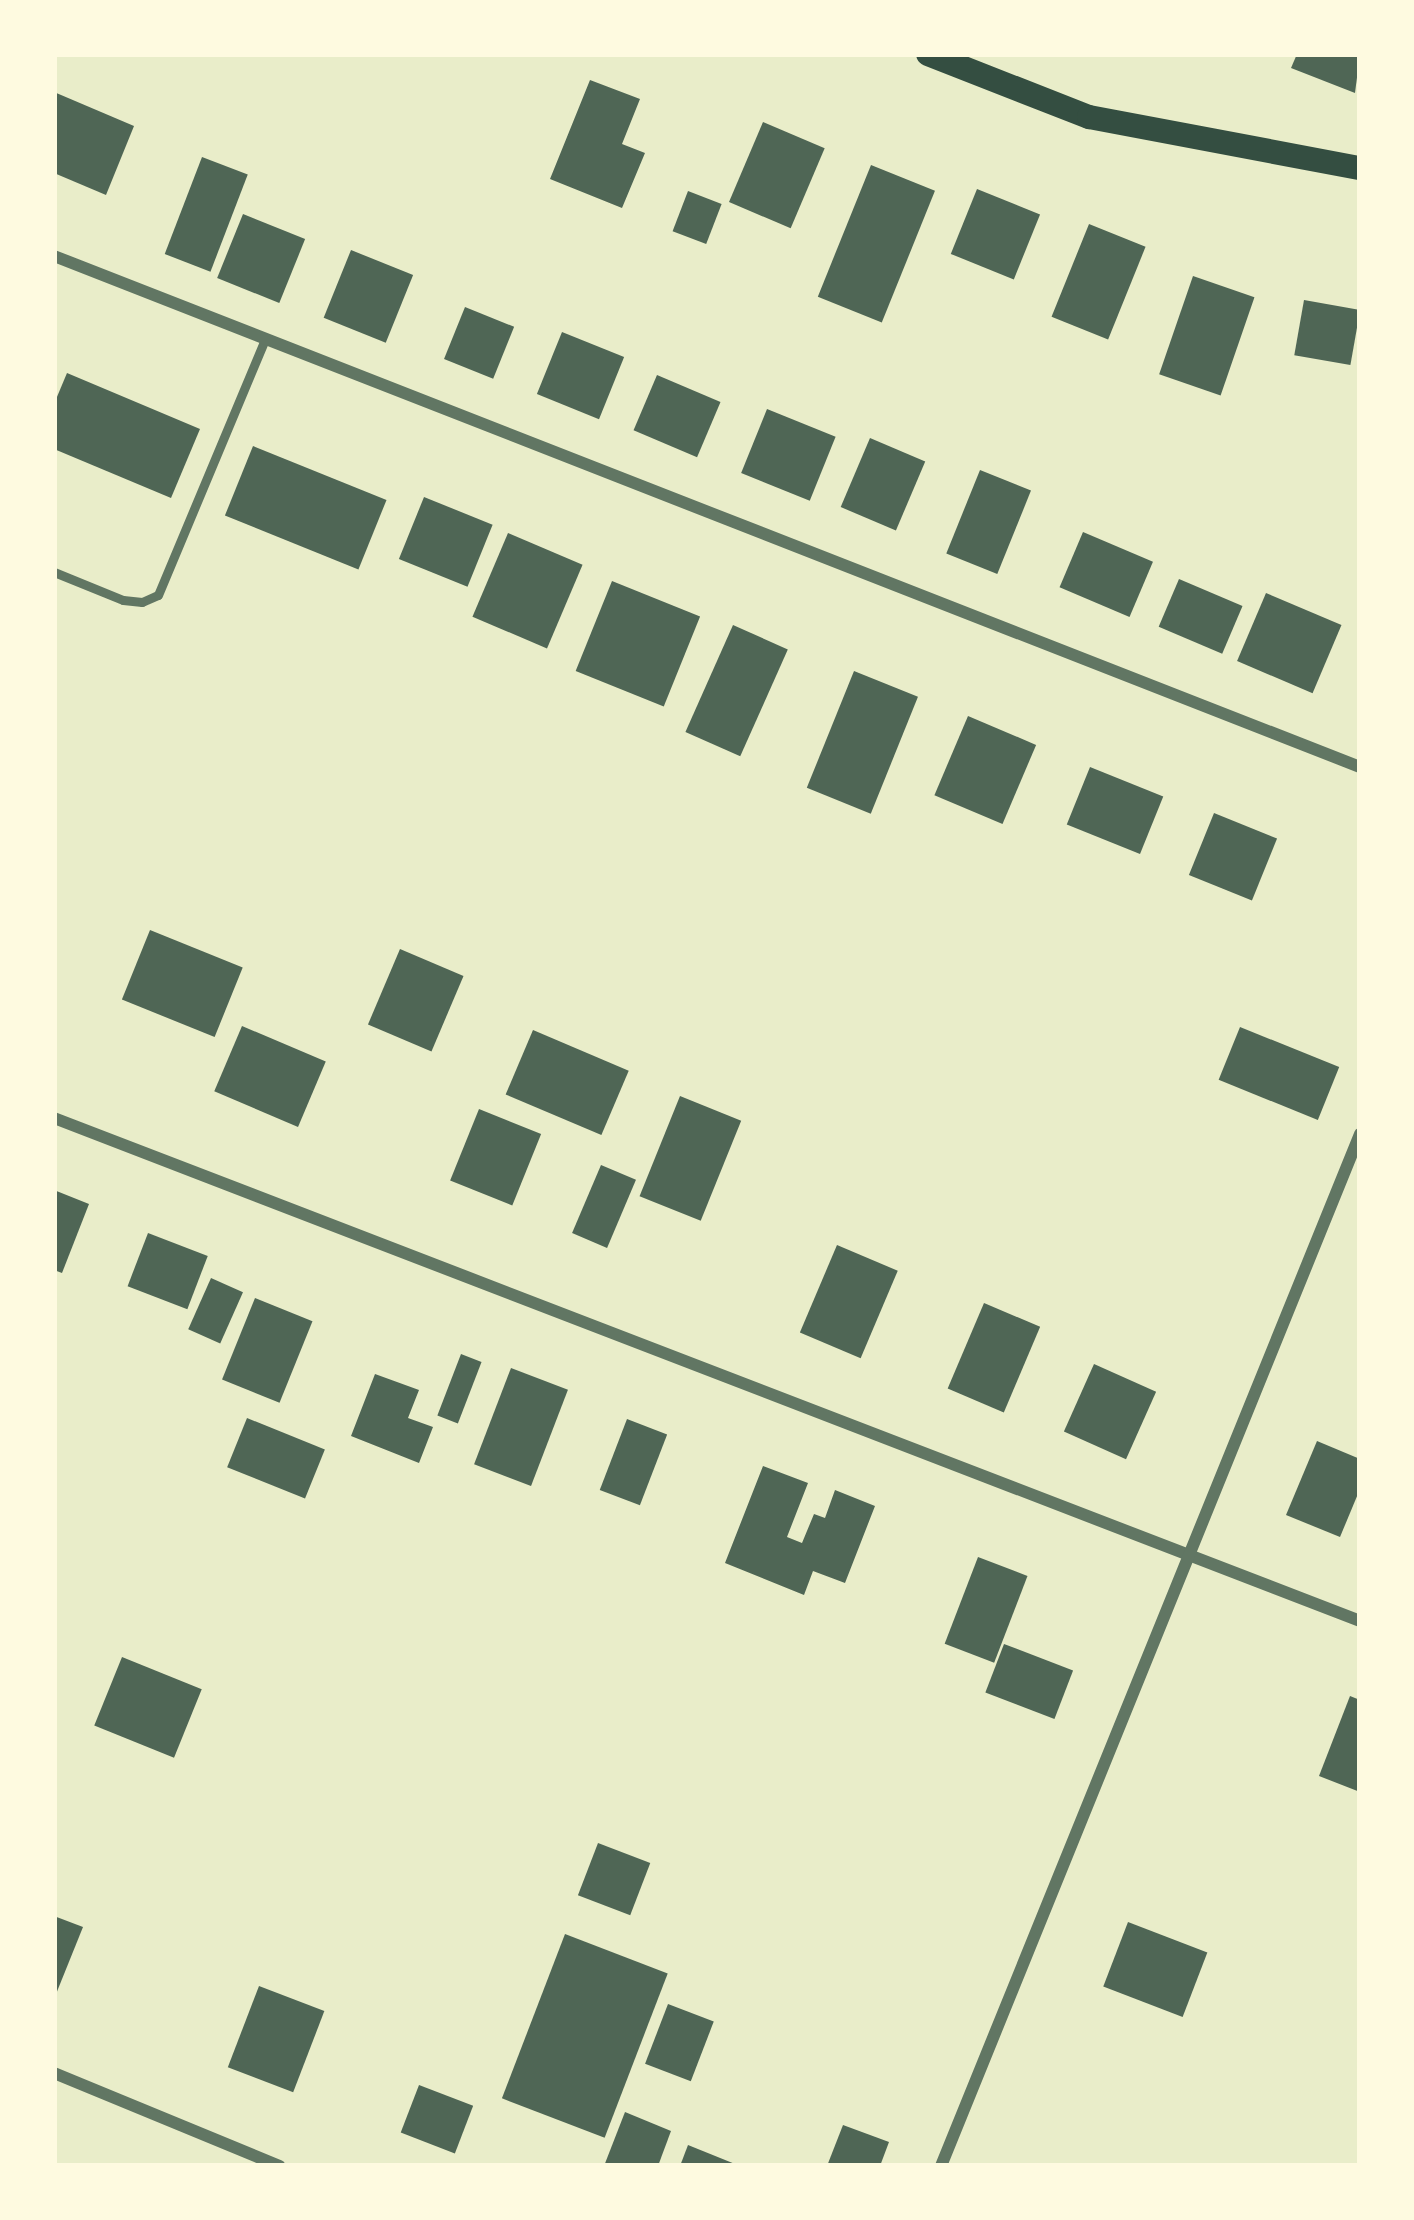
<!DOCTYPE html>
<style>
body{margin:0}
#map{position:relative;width:1414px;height:2220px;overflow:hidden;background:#e9edc9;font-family:Lato,sans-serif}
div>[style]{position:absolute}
.building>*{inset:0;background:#4f6655;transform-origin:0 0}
.service>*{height:9px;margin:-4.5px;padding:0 4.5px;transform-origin:4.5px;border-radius:4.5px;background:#617663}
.minor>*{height:12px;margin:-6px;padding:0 6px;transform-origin:6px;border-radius:6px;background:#617663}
.secondary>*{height:24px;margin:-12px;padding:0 12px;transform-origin:12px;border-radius:12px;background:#344e41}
span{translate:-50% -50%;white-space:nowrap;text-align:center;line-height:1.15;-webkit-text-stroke:9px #fefae0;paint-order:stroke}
.frame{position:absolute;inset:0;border:57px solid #fefae0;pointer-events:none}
</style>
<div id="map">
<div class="building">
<i style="clip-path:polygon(1297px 54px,1360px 54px,1355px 93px,1291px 68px)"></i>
<i style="clip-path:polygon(590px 80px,640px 99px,622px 144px,645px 153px,622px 208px,550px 179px)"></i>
<i style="clip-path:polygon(54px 92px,134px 126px,106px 195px,54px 173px)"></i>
<i style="left:763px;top:122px;width:67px;height:87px;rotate:23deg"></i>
<i style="left:202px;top:157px;width:49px;height:104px;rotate:21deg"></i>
<i style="left:871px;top:165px;width:69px;height:142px;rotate:22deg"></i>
<i style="left:977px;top:189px;width:68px;height:70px;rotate:22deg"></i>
<i style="left:688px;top:191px;width:36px;height:43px;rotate:21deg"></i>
<i style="left:243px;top:214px;width:67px;height:69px;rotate:22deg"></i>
<i style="left:1089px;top:224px;width:61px;height:100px;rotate:22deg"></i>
<i style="left:351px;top:250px;width:67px;height:73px;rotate:22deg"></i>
<i style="left:1193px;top:276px;width:65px;height:104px;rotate:19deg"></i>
<i style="left:1304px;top:300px;width:57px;height:56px;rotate:10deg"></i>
<i style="left:465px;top:307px;width:53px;height:56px;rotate:22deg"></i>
<i style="left:562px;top:332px;width:67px;height:67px;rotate:22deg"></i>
<i style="clip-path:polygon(67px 373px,200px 429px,171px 498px,54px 449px,54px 404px)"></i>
<i style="left:657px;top:375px;width:69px;height:60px;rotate:23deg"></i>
<i style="left:767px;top:409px;width:74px;height:69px;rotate:22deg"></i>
<i style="left:870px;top:438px;width:60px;height:75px;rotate:23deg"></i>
<i style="left:253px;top:446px;width:144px;height:75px;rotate:22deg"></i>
<i style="left:980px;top:470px;width:55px;height:90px;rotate:22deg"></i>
<i style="left:424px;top:497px;width:74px;height:67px;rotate:22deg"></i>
<i style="left:1083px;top:532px;width:76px;height:60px;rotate:23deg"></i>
<i style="left:508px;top:533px;width:81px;height:91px;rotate:23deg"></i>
<i style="left:1179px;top:579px;width:69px;height:52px;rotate:23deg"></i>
<i style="left:612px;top:581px;width:95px;height:97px;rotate:22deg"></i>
<i style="left:1266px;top:593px;width:82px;height:74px;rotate:23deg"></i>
<i style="left:733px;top:625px;width:60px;height:117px;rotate:24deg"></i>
<i style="left:854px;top:671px;width:69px;height:126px;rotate:22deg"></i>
<i style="left:968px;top:716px;width:74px;height:86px;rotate:23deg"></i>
<i style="left:1090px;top:767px;width:79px;height:62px;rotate:22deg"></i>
<i style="left:1214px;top:813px;width:68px;height:67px;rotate:22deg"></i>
<i style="left:150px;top:930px;width:100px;height:75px;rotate:22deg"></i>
<i style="left:400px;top:949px;width:69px;height:82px;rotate:23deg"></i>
<i style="left:242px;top:1026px;width:91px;height:71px;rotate:23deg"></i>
<i style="left:1240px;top:1027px;width:107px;height:57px;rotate:22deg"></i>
<i style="left:533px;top:1030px;width:104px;height:70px;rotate:23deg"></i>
<i style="left:680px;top:1096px;width:66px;height:108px;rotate:22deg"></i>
<i style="left:479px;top:1109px;width:67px;height:77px;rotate:22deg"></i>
<i style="left:601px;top:1165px;width:38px;height:74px;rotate:23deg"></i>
<i style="clip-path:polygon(54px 1190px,89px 1204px,62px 1273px,54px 1270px)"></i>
<i style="left:148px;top:1233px;width:64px;height:57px;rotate:21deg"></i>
<i style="left:837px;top:1245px;width:66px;height:95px;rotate:23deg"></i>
<i style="left:211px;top:1278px;width:35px;height:56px;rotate:24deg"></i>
<i style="left:255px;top:1298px;width:62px;height:88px;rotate:22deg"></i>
<i style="left:984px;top:1303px;width:61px;height:93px;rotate:23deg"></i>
<i style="left:461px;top:1354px;width:22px;height:66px;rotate:21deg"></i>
<i style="left:1094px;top:1364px;width:68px;height:74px;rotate:24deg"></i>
<i style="left:511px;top:1368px;width:61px;height:103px;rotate:21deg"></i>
<i style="clip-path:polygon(375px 1374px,419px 1390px,408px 1418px,433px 1427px,419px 1463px,351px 1436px)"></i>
<i style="left:247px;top:1418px;width:84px;height:53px;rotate:22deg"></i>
<i style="left:627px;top:1419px;width:43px;height:76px;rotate:21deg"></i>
<i style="clip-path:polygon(1317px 1441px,1360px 1459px,1360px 1489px,1340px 1537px,1286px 1515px)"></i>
<i style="clip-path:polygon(763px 1466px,808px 1483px,787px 1537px,802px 1543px,814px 1514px,825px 1518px,835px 1490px,875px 1506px,845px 1583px,813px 1571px,804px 1595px,725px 1563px)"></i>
<i style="left:978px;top:1557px;width:53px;height:93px;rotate:21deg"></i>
<i style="left:1004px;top:1644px;width:74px;height:52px;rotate:21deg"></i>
<i style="left:122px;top:1657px;width:86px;height:74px;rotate:22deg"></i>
<i style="clip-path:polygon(1350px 1696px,1360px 1700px,1360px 1792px,1319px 1776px)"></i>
<i style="left:598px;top:1843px;width:56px;height:56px;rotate:21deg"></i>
<i style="clip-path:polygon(54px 1916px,83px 1927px,54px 1999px)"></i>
<i style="left:1128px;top:1922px;width:85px;height:69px;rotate:21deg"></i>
<i style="left:565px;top:1934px;width:110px;height:176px;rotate:21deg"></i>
<i style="left:259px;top:1986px;width:70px;height:87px;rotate:21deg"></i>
<i style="left:668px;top:2004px;width:49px;height:64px;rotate:21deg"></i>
<i style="left:419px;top:2085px;width:58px;height:51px;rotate:21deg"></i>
<i style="clip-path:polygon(625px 2112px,671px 2131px,658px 2166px,604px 2166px)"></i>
<i style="clip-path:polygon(843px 2125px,889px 2142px,880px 2166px,827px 2166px)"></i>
<i style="clip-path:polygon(688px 2145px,740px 2166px,680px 2166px)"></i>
</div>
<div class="service">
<i style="left:54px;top:572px;width:74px;rotate:22.1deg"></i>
<i style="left:123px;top:600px;width:19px;rotate:6deg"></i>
<i style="left:142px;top:602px;width:17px;rotate:-24deg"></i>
<i style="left:158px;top:595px;width:277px;rotate:-67.3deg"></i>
</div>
<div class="minor">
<i style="left:54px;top:256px;width:1402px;rotate:21.37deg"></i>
<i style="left:54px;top:1118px;width:1400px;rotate:21.06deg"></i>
<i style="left:54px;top:2073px;width:244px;rotate:22.4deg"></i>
<i style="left:941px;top:2166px;width:1114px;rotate:-67.9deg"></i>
</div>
<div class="secondary">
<i style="left:928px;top:54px;width:173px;rotate:21.4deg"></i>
<i style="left:1089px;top:117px;width:276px;rotate:10.7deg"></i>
</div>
<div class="frame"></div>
</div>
